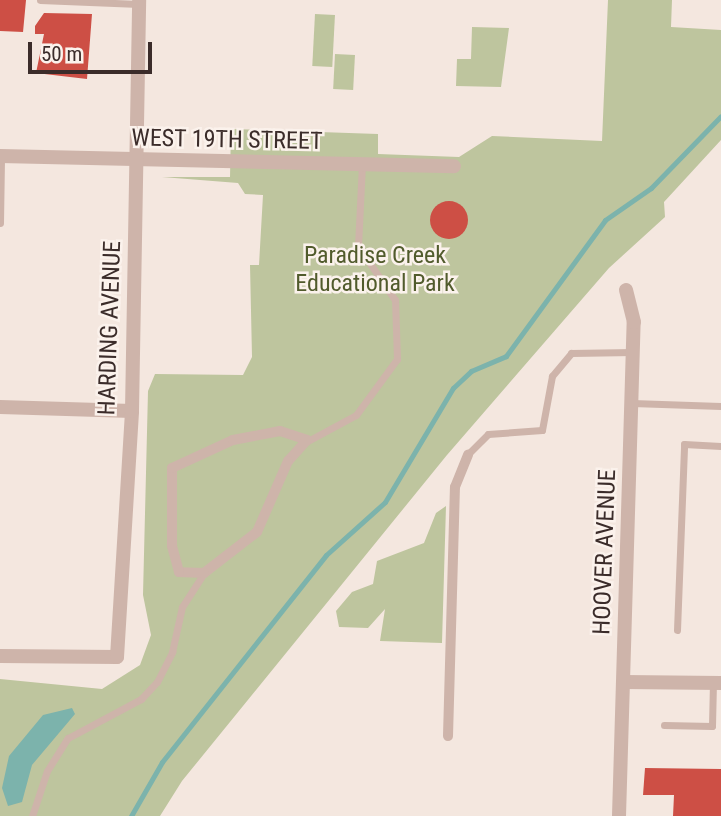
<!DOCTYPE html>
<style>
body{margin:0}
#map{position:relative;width:721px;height:816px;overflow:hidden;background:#f4e7df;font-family:"Roboto Condensed",sans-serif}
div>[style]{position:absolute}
.green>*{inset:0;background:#bec59e;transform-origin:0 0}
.water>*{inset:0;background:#7cb3ac}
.stream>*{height:5px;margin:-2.5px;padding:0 2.5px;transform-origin:2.5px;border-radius:2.5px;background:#7cb3ac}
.building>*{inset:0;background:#cd4f45}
.round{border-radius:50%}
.service>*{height:7px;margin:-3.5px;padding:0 3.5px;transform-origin:3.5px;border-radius:3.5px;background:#ceb4aa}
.pedestrian>*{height:10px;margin:-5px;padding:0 5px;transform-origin:5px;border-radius:5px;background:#ceb4aa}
.minor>*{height:14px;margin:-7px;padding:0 7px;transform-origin:7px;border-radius:7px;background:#ceb4aa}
span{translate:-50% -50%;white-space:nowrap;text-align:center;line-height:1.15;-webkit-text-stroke:5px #fbf2ec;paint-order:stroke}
.street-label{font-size:24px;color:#3b2c2a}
.park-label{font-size:24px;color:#515b2c}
.scale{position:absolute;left:28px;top:42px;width:124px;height:32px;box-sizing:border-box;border:4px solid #3b2c2a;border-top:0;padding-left:9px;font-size:21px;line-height:24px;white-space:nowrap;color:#3b2c2a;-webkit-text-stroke:5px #fbf2ec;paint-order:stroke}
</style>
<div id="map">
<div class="green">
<i style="clip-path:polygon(608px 0,672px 0,671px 27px,721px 30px,721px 140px,664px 202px,665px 217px,609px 268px,447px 455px,182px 781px,160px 816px,0 816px,0 679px,102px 689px,140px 665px,151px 635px,143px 595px,148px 391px,155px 374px,243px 375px,252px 357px,250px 265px,259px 265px,263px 195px,245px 194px,238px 183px,162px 177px,230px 177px,231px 129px,378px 134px,378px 154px,459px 157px,492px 136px,602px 141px)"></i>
<i style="left:315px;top:14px;width:20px;height:52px;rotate:3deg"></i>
<i style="clip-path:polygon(472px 27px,509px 28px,501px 87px,456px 86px,457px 59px,471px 59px)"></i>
<i style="left:335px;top:54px;width:20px;height:35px;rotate:3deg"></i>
<i style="clip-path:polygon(446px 506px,442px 643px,380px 641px,385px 609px,368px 628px,339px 627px,336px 611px,352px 592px,373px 584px,377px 561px,424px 543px,436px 513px)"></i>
</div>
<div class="water">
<i style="clip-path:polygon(72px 708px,75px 714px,32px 765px,22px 802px,8px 806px,2px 788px,9px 756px,43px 715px)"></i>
</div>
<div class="stream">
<i style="left:131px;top:816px;width:62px;rotate:-60.1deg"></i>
<i style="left:162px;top:762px;width:264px;rotate:-51.6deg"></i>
<i style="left:326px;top:555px;width:79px;rotate:-41.9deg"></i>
<i style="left:385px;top:502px;width:133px;rotate:-59.2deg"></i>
<i style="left:453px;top:388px;width:25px;rotate:-43deg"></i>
<i style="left:471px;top:371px;width:38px;rotate:-23deg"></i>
<i style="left:506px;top:356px;width:168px;rotate:-53.9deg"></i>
<i style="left:605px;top:220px;width:56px;rotate:-34.8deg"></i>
<i style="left:651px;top:188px;width:100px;rotate:-45.8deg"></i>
</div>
<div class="building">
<i style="clip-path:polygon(0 0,26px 0,23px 32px,0 31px)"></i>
<i style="clip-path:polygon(44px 13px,92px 14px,87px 79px,36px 73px,44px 34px,35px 34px,35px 26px)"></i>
<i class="round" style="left:430px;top:201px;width:38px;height:38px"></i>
<i style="clip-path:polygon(645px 768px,721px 769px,721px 816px,673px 816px,674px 795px,643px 795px)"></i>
</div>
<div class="service">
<i style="left:40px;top:0;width:99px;rotate:2.3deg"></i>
<i style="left:0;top:223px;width:67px;rotate:-89.1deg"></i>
<i style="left:632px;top:403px;width:89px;rotate:1.9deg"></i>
<i style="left:304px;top:443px;width:59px;rotate:-28.3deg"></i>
<i style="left:356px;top:415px;width:69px;rotate:-53.8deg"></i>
<i style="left:397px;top:359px;width:59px;rotate:-91.9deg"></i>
<i style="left:395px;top:300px;width:65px;rotate:-124.4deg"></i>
<i style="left:358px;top:246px;width:81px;rotate:-87.2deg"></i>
<i style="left:468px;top:454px;width:28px;rotate:-45deg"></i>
<i style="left:488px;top:434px;width:54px;rotate:-4.2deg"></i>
<i style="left:542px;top:430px;width:55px;rotate:-79.5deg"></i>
<i style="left:552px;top:376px;width:30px;rotate:-50deg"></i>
<i style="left:571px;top:353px;width:62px;rotate:-0.9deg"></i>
<i style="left:677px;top:630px;width:186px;rotate:-87.8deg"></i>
<i style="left:684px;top:444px;width:37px;rotate:3deg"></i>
<i style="left:664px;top:725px;width:48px;rotate:1.2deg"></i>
<i style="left:712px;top:726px;width:43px;rotate:-88.7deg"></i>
<i style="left:32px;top:816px;width:47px;rotate:-71.6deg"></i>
<i style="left:47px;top:771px;width:39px;rotate:-58deg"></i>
<i style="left:68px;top:738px;width:83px;rotate:-28.1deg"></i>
<i style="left:141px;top:699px;width:23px;rotate:-47deg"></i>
<i style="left:157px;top:682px;width:34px;rotate:-63deg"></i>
<i style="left:172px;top:652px;width:46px;rotate:-77.5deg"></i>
<i style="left:182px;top:607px;width:40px;rotate:-57.1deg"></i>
</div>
<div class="pedestrian">
<i style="left:280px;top:431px;width:28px;rotate:18deg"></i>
<i style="left:307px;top:440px;width:28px;rotate:132deg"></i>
<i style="left:288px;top:461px;width:77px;rotate:113.6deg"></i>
<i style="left:257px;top:532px;width:67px;rotate:142.3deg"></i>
<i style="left:204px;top:573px;width:25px;rotate:-178deg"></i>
<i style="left:179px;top:572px;width:27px;rotate:-105deg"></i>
<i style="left:172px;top:546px;width:78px;rotate:-90deg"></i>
<i style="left:172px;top:468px;width:67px;rotate:-24.7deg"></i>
<i style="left:233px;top:440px;width:48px;rotate:-10.8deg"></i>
<i style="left:448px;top:736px;width:249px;rotate:-88.4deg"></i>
<i style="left:455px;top:487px;width:35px;rotate:-68deg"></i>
</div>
<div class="minor">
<i style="left:0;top:156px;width:454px;rotate:1.3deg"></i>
<i style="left:0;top:407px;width:132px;rotate:1.7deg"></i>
<i style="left:0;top:656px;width:117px;rotate:0.5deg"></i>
<i style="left:117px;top:657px;width:246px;rotate:-86.5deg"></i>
<i style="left:132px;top:411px;width:411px;rotate:-89deg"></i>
<i style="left:624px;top:682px;width:97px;rotate:0.6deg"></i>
<i style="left:619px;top:816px;width:494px;rotate:-88.3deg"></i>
<i style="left:634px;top:322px;width:33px;rotate:-104deg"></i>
</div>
<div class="street-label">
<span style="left:227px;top:140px;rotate:1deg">WEST 19TH STREET</span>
<span style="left:110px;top:328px;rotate:-88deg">HARDING AVENUE</span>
<span style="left:605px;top:552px;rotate:-88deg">HOOVER AVENUE</span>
</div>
<div class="park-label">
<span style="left:375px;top:270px">Paradise Creek<br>Educational Park</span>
</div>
<div class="scale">50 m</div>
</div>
